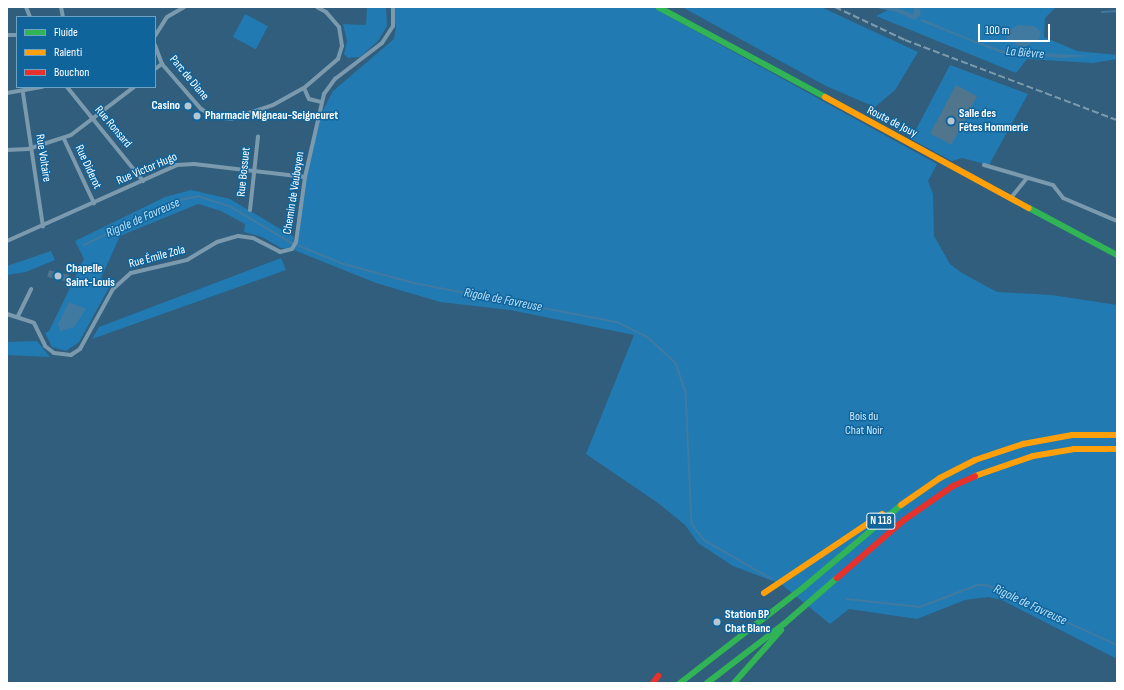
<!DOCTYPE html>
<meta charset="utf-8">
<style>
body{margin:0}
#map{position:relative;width:1124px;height:690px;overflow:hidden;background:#305e7c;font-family:"Sofia Sans Condensed",sans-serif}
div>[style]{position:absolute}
.green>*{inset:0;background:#217ab2;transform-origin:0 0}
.water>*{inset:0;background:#417aa1}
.stream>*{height:1.5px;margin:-0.75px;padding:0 0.75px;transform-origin:0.75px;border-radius:0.75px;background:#417aa1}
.building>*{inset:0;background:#50758c;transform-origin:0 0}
.street>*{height:4px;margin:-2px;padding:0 2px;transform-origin:2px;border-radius:2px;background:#7b9aae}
.fast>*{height:6px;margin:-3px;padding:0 3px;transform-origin:3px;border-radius:3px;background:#30b455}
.slow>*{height:6px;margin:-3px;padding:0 3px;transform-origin:3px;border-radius:3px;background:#ff9f0a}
.jam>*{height:6px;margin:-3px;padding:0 3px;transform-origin:3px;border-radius:3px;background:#e5322d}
.rail>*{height:1.5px;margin-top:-0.75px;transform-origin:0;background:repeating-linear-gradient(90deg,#7b9aac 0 7px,transparent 0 10px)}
.dots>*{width:11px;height:11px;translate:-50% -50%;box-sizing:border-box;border:2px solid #10649c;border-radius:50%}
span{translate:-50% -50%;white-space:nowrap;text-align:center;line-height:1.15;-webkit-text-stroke:3px #10649c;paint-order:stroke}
.shield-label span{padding:1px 3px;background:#10649c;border:1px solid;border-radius:3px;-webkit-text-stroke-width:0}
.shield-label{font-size:11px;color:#fff;font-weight:700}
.street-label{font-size:12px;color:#fff}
.poi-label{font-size:12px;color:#fff;font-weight:700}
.right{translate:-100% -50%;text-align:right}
.left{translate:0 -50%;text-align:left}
.park-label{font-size:12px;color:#ceebfe}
.water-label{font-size:13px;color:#b6e1fb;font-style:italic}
.frame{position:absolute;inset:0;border:8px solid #fff;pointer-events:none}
.legend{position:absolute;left:16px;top:16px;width:140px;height:72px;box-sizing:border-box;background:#10649c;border:1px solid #70a2c4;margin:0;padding:5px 7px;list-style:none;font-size:12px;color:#fff}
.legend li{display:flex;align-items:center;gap:8px;height:20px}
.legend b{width:20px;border:1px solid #70a2c4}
.scale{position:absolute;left:978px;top:24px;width:72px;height:18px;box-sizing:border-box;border:2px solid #fff;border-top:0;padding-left:5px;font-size:12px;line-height:14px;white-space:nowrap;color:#fff;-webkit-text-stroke:3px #10649c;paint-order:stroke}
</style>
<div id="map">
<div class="green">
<i style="clip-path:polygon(367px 7px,386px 7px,387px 26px,378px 41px,360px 57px,348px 58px,344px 54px,347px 41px,343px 24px,366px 25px)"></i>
<i style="clip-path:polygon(390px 7px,652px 7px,937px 164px,928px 181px,933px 194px,934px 236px,950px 264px,962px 273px,997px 292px,1052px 295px,1117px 305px,1117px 659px,1002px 600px,988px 597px,965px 600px,917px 619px,849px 609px,830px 624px,781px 584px,733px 566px,698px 543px,685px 525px,658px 503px,586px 454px,634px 335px,510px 310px,440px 302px,376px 283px,294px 250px,303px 186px,320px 116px,333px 91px,394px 39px,396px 26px)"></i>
<i style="clip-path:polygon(682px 7px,821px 7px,918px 52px,895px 90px,875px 107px,826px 86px)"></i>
<i style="clip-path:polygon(894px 7px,1056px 7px,1045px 18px,1044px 37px,1077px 51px,1117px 55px,1117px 59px,1093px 63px,1027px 59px,1016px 73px,876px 16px)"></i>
<i style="left:245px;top:14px;width:26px;height:26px;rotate:28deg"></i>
<i style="clip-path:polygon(950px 65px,1028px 94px,989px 165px,962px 158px,952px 161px,911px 139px)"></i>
<i style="clip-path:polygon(191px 190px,230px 199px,294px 237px,293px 246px,289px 249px,281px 248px,262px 237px,244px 232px,245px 224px,221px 211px,198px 204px,120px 236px,101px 278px,112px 282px,79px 342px,66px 351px,52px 347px,45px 333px,49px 331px,84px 259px,75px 241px,165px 197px)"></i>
<i style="clip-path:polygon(51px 251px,55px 260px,26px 272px,7px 275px,7px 266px)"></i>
<i style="clip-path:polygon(281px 258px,286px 270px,92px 339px,99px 327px)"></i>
<i style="clip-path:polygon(37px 341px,50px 357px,7px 355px,7px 342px)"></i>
</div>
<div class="water">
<i style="clip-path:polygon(872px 7px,896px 7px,914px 15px,914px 7px,919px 7px,921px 14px,915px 20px,897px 12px)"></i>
<i style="clip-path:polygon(922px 19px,970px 39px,1001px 50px,1019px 52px,1020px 47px,1007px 39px,1005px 32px,1019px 25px,1035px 26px,1041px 32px,1039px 39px,1022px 48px,1022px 52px,1093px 56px,1062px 58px,1001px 53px,920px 21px)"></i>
<i style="clip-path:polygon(69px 302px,86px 309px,74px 327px,60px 331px,58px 324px)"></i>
</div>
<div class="stream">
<i style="left:1102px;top:12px;width:15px;rotate:-4deg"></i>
<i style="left:84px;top:245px;width:101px;rotate:-25.8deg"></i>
<i style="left:175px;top:201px;width:24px;rotate:-12deg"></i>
<i style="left:198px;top:196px;width:35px;rotate:18deg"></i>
<i style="left:231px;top:207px;width:69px;rotate:30.7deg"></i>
<i style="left:290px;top:242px;width:58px;rotate:22.2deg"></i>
<i style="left:344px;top:264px;width:73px;rotate:15.2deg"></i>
<i style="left:414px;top:283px;width:207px;rotate:10.9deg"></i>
<i style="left:617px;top:322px;width:34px;rotate:26deg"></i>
<i style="left:648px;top:337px;width:38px;rotate:43deg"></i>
<i style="left:676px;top:363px;width:31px;rotate:71deg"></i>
<i style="left:686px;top:392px;width:132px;rotate:87.4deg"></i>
<i style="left:692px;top:524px;width:20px;rotate:53deg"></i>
<i style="left:704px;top:540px;width:78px;rotate:29.8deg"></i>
<i style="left:847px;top:599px;width:73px;rotate:6.3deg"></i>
<i style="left:920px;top:607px;width:62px;rotate:-20.8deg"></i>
<i style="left:978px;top:585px;width:9px"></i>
<i style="left:987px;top:585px;width:143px;rotate:24.8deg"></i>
</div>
<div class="building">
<i style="left:956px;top:85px;width:24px;height:55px;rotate:28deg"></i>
<i style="left:49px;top:270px;width:21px;height:7px;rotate:14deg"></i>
</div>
<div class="street">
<i style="left:26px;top:7px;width:11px;rotate:68deg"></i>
<i style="left:61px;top:7px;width:10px;rotate:79deg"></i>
<i style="left:7px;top:35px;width:10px"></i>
<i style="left:155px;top:36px;width:22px;rotate:-58deg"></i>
<i style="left:167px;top:17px;width:20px;rotate:-30deg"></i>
<i style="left:155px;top:45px;width:20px;rotate:70deg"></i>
<i style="left:162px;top:64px;width:60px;rotate:49.1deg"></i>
<i style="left:201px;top:109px;width:16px;rotate:30deg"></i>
<i style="left:215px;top:117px;width:16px;rotate:7deg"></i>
<i style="left:231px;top:119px;width:44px;rotate:-18.4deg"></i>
<i style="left:273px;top:105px;width:35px;rotate:-29deg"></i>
<i style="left:304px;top:88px;width:45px;rotate:-40.5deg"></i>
<i style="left:338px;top:59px;width:14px;rotate:-73deg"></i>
<i style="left:342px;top:46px;width:19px;rotate:-99deg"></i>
<i style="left:339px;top:27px;width:20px;rotate:-131deg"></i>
<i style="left:326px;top:12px;width:10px;rotate:-151deg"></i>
<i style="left:155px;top:69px;width:9px;rotate:-36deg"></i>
<i style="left:67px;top:87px;width:121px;rotate:51deg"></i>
<i style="left:304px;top:88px;width:12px;rotate:66deg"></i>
<i style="left:309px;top:99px;width:12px;rotate:14deg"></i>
<i style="left:7px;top:93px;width:36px;rotate:-10deg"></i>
<i style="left:23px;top:93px;width:135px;rotate:81.5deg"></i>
<i style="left:64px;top:139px;width:71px;rotate:64.9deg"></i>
<i style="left:7px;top:150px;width:21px;rotate:-3deg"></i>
<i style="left:28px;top:149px;width:45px;rotate:-18deg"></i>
<i style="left:71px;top:135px;width:79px;rotate:-37.3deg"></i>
<i style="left:984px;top:165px;width:72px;rotate:16.2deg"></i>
<i style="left:1053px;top:185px;width:16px;rotate:52deg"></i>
<i style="left:1063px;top:198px;width:59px;rotate:23.1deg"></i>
<i style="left:1010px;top:199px;width:27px;rotate:-51deg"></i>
<i style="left:250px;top:210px;width:74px;rotate:-83.8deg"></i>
<i style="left:7px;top:241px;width:186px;rotate:-24.1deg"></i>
<i style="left:177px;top:165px;width:17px;rotate:-3deg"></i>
<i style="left:194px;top:164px;width:112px;rotate:6.7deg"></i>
<i style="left:7px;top:314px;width:28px;rotate:18deg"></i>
<i style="left:34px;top:323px;width:25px;rotate:64deg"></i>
<i style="left:45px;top:346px;width:11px;rotate:38deg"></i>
<i style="left:54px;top:353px;width:17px;rotate:7deg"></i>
<i style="left:71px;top:355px;width:11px;rotate:-34deg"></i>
<i style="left:80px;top:349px;width:68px;rotate:-61.2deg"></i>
<i style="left:113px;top:289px;width:24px;rotate:-42deg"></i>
<i style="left:131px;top:273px;width:57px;rotate:-13.1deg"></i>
<i style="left:187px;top:260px;width:35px;rotate:-31deg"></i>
<i style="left:217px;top:242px;width:22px;rotate:-16deg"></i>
<i style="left:238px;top:236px;width:15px;rotate:8deg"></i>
<i style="left:253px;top:238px;width:30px;rotate:27deg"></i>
<i style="left:280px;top:252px;width:12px;rotate:-14deg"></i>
<i style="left:292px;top:249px;width:8px;rotate:-60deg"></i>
<i style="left:296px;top:242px;width:66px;rotate:-82.1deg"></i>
<i style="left:305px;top:177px;width:85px;rotate:-77.1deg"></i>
<i style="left:324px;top:94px;width:19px;rotate:-54deg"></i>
<i style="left:335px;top:79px;width:59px;rotate:-37.5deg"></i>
<i style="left:382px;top:43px;width:20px;rotate:-57deg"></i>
<i style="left:393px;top:26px;width:19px;rotate:-90deg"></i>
<i style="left:18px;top:316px;width:30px;rotate:-64deg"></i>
</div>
<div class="fast">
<i style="left:658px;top:7px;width:190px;rotate:28.3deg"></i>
<i style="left:1029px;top:208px;width:100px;rotate:28.1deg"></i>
<i style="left:680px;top:683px;width:157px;rotate:-37.7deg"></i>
<i style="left:804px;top:587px;width:127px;rotate:-40.2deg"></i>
<i style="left:707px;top:683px;width:97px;rotate:-37.5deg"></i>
<i style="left:784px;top:624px;width:70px;rotate:-41deg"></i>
<i style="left:734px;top:683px;width:71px;rotate:-48.4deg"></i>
</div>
<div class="slow">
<i style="left:825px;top:97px;width:232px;rotate:28.6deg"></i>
<i style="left:975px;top:476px;width:61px;rotate:-19deg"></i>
<i style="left:1033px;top:456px;width:42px;rotate:-9.7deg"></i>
<i style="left:1074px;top:449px;width:43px"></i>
<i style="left:901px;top:505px;width:47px;rotate:-34.7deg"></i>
<i style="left:940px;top:478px;width:39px;rotate:-27deg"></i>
<i style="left:975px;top:460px;width:51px;rotate:-18.4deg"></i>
<i style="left:1023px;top:444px;width:50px;rotate:-10.4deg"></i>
<i style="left:1072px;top:435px;width:45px"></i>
<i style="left:764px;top:593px;width:142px;rotate:-33.8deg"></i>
</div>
<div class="jam">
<i style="left:837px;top:578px;width:89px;rotate:-40.9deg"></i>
<i style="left:904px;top:520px;width:60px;rotate:-34.8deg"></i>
<i style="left:953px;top:486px;width:24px;rotate:-24deg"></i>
<i style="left:653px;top:683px;width:9px;rotate:-54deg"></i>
</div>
<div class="rail">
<i style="left:835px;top:7px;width:77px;rotate:25.2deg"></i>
<i style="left:905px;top:40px;width:227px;rotate:20.7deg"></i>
</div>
<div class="dots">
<i style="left:188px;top:106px;background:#b7c7d1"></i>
<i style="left:197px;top:116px;background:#b7c7d1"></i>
<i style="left:951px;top:121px;background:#b7c7d1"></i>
<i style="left:58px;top:276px;background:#b7c7d1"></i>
<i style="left:717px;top:622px;background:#b7c7d1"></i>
</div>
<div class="shield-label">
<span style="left:881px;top:521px">N 118</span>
</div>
<div class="street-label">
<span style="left:189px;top:78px;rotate:50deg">Parc de Diane</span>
<span style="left:892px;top:122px;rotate:27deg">Route de Jouy</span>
<span style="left:113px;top:127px;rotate:50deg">Rue Ronsard</span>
<span style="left:43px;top:158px;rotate:81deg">Rue Voltaire</span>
<span style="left:88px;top:167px;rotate:65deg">Rue Diderot</span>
<span style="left:147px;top:169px;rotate:-23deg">Rue Victor Hugo</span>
<span style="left:244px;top:172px;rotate:-84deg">Rue Bossuet</span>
<span style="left:294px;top:193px;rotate:-81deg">Chemin de Vauboyen</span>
<span style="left:157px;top:257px;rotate:-15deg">Rue Émile Zola</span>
</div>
<div class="poi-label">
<span class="right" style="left:180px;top:106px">Casino</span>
<span class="left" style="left:959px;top:121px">Salle des<br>Fêtes Hommerie</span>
<span class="left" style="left:205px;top:116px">Pharmacie Migneau-Seigneuret</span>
<span class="left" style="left:66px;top:276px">Chapelle<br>Saint-Louis</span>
<span class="left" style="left:725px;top:622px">Station BP<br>Chat Blanc</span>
</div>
<div class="park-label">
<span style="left:864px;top:424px">Bois du<br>Chat Noir</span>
</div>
<div class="water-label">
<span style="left:1025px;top:53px;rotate:5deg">La Bièvre</span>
<span style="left:143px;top:218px;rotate:-24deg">Rigole de Favreuse</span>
<span style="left:503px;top:300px;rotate:11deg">Rigole de Favreuse</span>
<span style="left:1030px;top:605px;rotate:25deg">Rigole de Favreuse</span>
</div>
<div class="frame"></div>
<ul class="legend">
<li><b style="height:5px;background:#30b455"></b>Fluide</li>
<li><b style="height:5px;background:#ff9f0a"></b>Ralenti</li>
<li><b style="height:5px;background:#e5322d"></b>Bouchon</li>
</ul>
<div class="scale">100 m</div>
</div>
